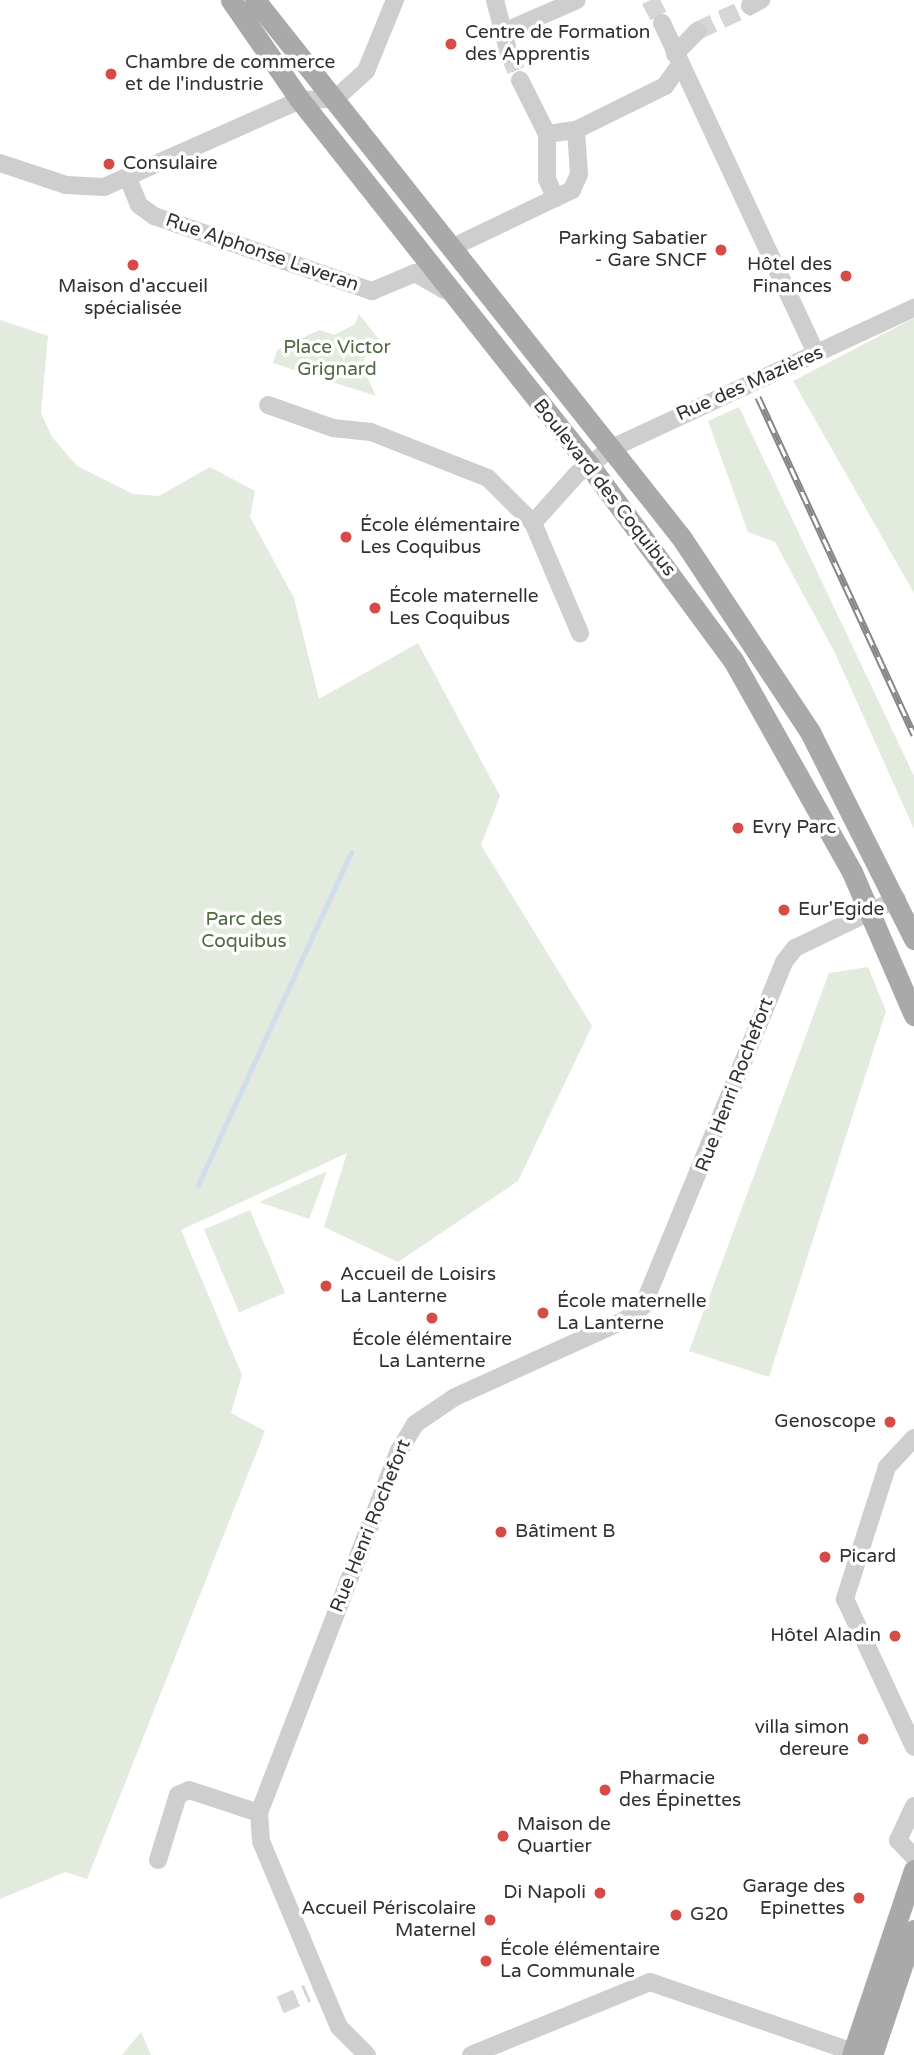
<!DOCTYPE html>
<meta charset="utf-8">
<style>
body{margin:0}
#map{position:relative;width:914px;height:2055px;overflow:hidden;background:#fff;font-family:"Varela Round",sans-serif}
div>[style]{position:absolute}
.green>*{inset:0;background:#e3eade;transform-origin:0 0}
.stream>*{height:4.5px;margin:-2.25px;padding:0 2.25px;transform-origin:2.25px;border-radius:2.25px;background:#d0ddea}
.minor-tunnel>*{height:18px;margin-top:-9px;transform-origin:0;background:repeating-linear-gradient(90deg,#d6d6d6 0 18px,transparent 0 27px)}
.minor>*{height:18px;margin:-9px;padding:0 9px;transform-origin:9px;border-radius:9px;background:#cecece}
.major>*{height:21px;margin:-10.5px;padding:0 10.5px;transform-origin:10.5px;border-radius:10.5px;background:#a9a9a9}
.rail>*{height:7px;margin-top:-3.5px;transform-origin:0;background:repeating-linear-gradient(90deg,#fff 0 13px,#868686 0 26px);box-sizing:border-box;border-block:2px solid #868686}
.dots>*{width:19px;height:19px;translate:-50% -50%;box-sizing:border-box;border:4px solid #fff;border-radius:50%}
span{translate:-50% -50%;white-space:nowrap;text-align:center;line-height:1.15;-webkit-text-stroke:7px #fff;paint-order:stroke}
.poi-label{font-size:19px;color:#313131}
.left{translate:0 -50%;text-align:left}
.right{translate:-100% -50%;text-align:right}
.street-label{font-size:19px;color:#313131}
.park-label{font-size:19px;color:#506942}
</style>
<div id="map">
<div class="green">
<i style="clip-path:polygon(359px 314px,381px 342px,372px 338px,362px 366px,376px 396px,273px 363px,277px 350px,319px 330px,334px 335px,355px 324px)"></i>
<i style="clip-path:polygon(914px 318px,914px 593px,793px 381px)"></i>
<i style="clip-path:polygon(0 320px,48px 336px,41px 413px,52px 437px,77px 466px,133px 494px,159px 496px,210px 467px,255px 491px,250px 517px,294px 598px,319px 699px,418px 643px,500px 796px,481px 845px,592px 1026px,518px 1181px,398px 1262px,324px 1227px,347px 1153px,181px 1230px,242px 1375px,231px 1413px,265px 1431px,87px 1879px,65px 1872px,0 1899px)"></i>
<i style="clip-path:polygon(739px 407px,914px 776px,914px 829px,835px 653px,775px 542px,748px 532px,708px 421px)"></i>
<i style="clip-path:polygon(868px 967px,886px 1011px,769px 1377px,689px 1351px,829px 973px)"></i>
<i style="clip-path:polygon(327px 1171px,309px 1219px,259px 1202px)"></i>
<i style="left:250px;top:1210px;width:90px;height:50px;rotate:67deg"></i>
<i style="clip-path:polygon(141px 2032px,151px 2055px,122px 2055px)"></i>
</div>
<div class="stream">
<i style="left:198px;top:1185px;width:366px;rotate:-65.3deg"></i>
</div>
<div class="minor-tunnel">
<i style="left:650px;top:0;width:26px;rotate:62deg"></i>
<i style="left:697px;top:31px;width:59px;rotate:-25.3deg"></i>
<i style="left:509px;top:54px;width:28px;rotate:67deg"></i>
<i style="left:280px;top:2005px;width:30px;rotate:-23deg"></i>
</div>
<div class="minor">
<i style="left:495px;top:0;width:56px;rotate:75.5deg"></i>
<i style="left:750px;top:6px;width:13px;rotate:-29deg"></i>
<i style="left:662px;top:23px;width:365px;rotate:65deg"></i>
<i style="left:506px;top:31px;width:77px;rotate:-23.6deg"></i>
<i style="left:675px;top:54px;width:32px;rotate:-46deg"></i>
<i style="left:520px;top:80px;width:60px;rotate:63.4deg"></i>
<i style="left:547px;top:134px;width:45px;rotate:90deg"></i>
<i style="left:547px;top:179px;width:21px;rotate:67deg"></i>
<i style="left:547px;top:134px;width:29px;rotate:-8deg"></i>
<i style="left:576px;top:130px;width:99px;rotate:-26.3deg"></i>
<i style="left:665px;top:86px;width:24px;rotate:-55deg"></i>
<i style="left:0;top:163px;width:70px;rotate:18.4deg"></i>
<i style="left:66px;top:185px;width:38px;rotate:3deg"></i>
<i style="left:104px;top:187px;width:214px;rotate:-23.9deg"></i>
<i style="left:300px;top:100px;width:35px;rotate:-2deg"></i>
<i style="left:335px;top:99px;width:42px;rotate:-42.1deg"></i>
<i style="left:366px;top:71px;width:77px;rotate:-67.8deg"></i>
<i style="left:128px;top:178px;width:29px;rotate:68deg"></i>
<i style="left:139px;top:205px;width:19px;rotate:36deg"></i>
<i style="left:154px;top:216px;width:231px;rotate:19deg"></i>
<i style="left:372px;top:291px;width:47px;rotate:-22.7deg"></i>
<i style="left:415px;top:273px;width:34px;rotate:30deg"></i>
<i style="left:455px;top:246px;width:130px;rotate:-25.6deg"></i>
<i style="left:572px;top:190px;width:17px;rotate:-66deg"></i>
<i style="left:579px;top:174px;width:44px;rotate:-93.9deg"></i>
<i style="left:268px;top:405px;width:69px;rotate:19.5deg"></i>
<i style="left:333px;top:428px;width:38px;rotate:6deg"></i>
<i style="left:371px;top:432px;width:126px;rotate:21.5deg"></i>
<i style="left:488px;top:478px;width:64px;rotate:45deg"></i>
<i style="left:533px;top:523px;width:120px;rotate:66.9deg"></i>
<i style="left:533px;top:523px;width:66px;rotate:-48.1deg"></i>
<i style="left:577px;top:474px;width:44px;rotate:-36.6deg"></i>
<i style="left:612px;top:448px;width:333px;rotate:-24.9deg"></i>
<i style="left:914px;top:1438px;width:40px;rotate:133deg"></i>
<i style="left:887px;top:1467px;width:139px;rotate:107.7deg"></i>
<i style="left:845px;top:1599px;width:163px;rotate:65deg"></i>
<i style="left:914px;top:1806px;width:38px;rotate:115deg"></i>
<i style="left:898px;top:1840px;width:23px;rotate:47deg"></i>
<i style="left:158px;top:1860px;width:68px;rotate:-72.9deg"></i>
<i style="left:178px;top:1795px;width:12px;rotate:-24deg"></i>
<i style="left:189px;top:1790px;width:74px;rotate:18.2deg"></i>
<i style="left:367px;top:2055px;width:40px;rotate:-135deg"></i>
<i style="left:339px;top:2027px;width:43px;rotate:-113deg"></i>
<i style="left:322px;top:1987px;width:158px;rotate:-112.7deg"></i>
<i style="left:261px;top:1841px;width:28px;rotate:-94deg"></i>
<i style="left:259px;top:1813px;width:388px;rotate:-68.9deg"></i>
<i style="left:399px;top:1451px;width:31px;rotate:-59deg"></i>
<i style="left:415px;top:1424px;width:48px;rotate:-34deg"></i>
<i style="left:455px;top:1397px;width:187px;rotate:-24.4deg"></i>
<i style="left:625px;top:1320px;width:23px;rotate:-38deg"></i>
<i style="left:643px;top:1306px;width:372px;rotate:-67.7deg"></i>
<i style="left:784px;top:962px;width:18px;rotate:-52deg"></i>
<i style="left:795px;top:948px;width:113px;rotate:-25.7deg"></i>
<i style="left:471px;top:2055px;width:193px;rotate:-22.2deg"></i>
<i style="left:650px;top:1982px;width:224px;rotate:19deg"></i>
</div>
<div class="major">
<i style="left:231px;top:0;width:121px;rotate:55.4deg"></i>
<i style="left:300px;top:100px;width:466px;rotate:51.6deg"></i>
<i style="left:589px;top:465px;width:242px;rotate:53.6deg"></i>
<i style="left:733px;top:660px;width:243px;rotate:60.7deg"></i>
<i style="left:852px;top:872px;width:156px;rotate:66.6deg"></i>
<i style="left:255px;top:0;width:685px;rotate:51.58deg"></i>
<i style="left:681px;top:537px;width:234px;rotate:56.5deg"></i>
<i style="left:810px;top:732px;width:232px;rotate:63.3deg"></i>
<i style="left:852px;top:2055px;width:195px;rotate:-71.5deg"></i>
<i style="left:872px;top:2055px;width:132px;rotate:-71.4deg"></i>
</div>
<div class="rail">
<i style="left:758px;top:397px;width:372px;rotate:65.2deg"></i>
</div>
<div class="dots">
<i style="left:451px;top:44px;background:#d54c46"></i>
<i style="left:111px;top:74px;background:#d54c46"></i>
<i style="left:109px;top:164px;background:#d54c46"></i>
<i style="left:721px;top:250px;background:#d54c46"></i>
<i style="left:133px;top:265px;background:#d54c46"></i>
<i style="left:846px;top:276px;background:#d54c46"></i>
<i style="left:346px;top:537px;background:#d54c46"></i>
<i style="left:375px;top:608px;background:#d54c46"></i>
<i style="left:738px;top:828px;background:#d54c46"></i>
<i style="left:784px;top:910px;background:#d54c46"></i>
<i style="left:326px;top:1286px;background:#d54c46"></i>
<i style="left:543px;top:1313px;background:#d54c46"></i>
<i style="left:432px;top:1318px;background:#d54c46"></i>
<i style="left:890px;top:1422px;background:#d54c46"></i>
<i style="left:501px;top:1532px;background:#d54c46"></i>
<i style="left:825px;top:1557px;background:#d54c46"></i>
<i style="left:895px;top:1636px;background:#d54c46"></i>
<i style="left:863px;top:1739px;background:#d54c46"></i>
<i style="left:605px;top:1790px;background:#d54c46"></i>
<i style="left:503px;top:1836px;background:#d54c46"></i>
<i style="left:600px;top:1893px;background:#d54c46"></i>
<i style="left:859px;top:1898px;background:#d54c46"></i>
<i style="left:676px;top:1915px;background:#d54c46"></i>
<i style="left:490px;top:1920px;background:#d54c46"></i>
<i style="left:486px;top:1961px;background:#d54c46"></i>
</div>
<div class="poi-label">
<span class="left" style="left:465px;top:44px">Centre de Formation<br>des Apprentis</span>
<span class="left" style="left:125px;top:74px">Chambre de commerce<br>et de l'industrie</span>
<span class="left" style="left:123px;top:164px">Consulaire</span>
<span class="right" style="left:707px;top:250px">Parking Sabatier<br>- Gare SNCF</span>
<span class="right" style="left:832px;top:276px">Hôtel des<br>Finances</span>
<span style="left:133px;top:298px">Maison d'accueil<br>spécialisée</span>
<span class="left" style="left:360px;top:537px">École élémentaire<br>Les Coquibus</span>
<span class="left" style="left:389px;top:608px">École maternelle<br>Les Coquibus</span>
<span class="left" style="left:752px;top:828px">Evry Parc</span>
<span class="left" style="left:798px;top:910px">Eur'Egide</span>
<span class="left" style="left:340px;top:1286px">Accueil de Loisirs<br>La Lanterne</span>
<span class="left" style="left:557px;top:1313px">École maternelle<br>La Lanterne</span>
<span style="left:432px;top:1351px">École élémentaire<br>La Lanterne</span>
<span class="right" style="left:876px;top:1422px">Genoscope</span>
<span class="left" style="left:515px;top:1532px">Bâtiment B</span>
<span class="left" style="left:839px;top:1557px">Picard</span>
<span class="right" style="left:881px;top:1636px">Hôtel Aladin</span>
<span class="right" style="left:849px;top:1739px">villa simon<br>dereure</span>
<span class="left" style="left:619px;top:1790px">Pharmacie<br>des Épinettes</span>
<span class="left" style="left:517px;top:1836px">Maison de<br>Quartier</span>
<span class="right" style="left:845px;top:1898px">Garage des<br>Epinettes</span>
<span class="right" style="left:586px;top:1893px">Di Napoli</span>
<span class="right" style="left:476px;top:1920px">Accueil Périscolaire<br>Maternel</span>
<span class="left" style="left:690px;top:1915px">G20</span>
<span class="left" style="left:500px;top:1961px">École élémentaire<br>La Communale</span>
</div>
<div class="street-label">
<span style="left:262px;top:253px;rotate:19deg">Rue Alphonse Laveran</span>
<span style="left:750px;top:384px;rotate:-24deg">Rue des Mazières</span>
<span style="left:604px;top:488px;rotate:52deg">Boulevard des Coquibus</span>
<span style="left:735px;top:1085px;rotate:-69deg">Rue Henri Rochefort</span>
<span style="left:371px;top:1526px;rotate:-68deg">Rue Henri Rochefort</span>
</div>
<div class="park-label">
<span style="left:337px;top:359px">Place Victor<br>Grignard</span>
<span style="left:244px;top:931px">Parc des<br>Coquibus</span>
</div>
</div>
